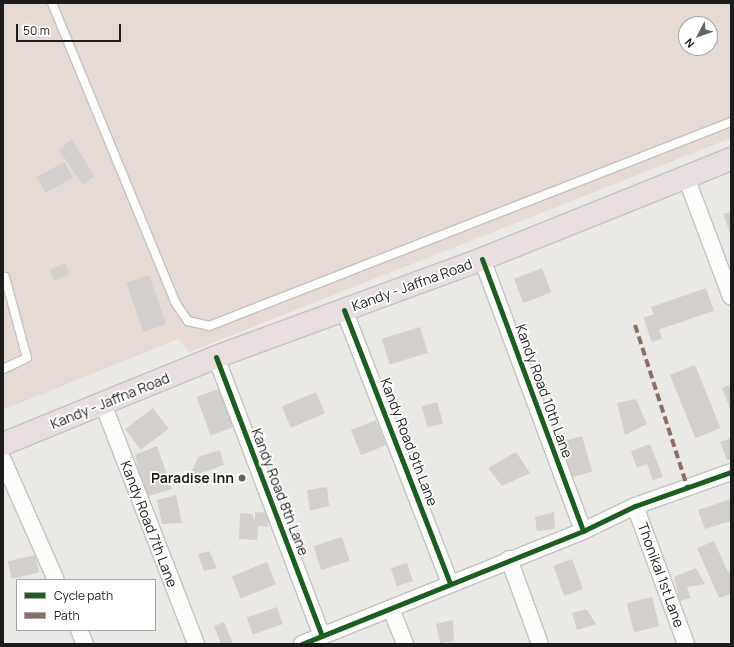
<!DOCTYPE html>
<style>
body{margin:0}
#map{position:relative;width:734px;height:647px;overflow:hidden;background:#ebe9e5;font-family:Manrope,sans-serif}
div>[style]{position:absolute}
.military>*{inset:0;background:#e6dad4}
.building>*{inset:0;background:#d2cfcc;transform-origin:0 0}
.roads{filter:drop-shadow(1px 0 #c3c2c1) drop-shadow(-1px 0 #c3c2c1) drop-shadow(0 1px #c3c2c1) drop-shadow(0 -1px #c3c2c1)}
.lane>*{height:8px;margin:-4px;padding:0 4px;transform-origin:4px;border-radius:4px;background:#fcfcfb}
.street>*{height:16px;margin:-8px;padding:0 8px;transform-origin:8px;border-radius:8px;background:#fcfcfb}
.highway>*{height:22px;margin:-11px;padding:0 11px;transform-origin:11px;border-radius:11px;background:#e9dedf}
.quiet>*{height:4px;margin-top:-2px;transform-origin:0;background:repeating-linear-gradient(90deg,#8d6e63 0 8px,transparent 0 12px)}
.cycleway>*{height:5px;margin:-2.5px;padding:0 2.5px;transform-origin:2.5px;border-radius:2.5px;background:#1b5e20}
.dots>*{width:11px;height:11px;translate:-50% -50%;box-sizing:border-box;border:2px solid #fff;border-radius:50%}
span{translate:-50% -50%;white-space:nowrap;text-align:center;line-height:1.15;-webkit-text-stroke:3.5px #fff;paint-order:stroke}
.street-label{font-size:14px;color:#1c1c1c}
.poi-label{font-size:14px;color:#1c1c1c;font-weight:700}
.right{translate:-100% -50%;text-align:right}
.frame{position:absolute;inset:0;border:4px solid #1c1c1c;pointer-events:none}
.legend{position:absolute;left:16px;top:579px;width:140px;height:52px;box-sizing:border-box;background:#fff;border:1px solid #a4a4a4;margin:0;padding:5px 7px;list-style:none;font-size:12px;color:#1c1c1c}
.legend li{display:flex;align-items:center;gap:8px;height:20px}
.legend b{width:20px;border:1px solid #a4a4a4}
.north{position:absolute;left:678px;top:16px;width:40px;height:40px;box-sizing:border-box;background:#fff;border:1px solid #a4a4a4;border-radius:50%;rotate:229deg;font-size:11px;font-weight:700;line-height:16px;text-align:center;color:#1c1c1c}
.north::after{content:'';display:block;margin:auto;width:14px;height:18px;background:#646462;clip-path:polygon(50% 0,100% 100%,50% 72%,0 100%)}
.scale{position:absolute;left:16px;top:24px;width:105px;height:18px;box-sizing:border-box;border:2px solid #1c1c1c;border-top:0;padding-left:5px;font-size:12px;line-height:14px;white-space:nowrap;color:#1c1c1c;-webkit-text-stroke:3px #fff;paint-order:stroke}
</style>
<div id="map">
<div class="military">
<i style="clip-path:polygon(evenodd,3px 3px,731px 3px,731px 138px,189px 352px,178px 339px,3px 410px,3px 3px,686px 24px,710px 24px,710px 48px,686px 48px,686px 24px)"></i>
</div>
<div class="building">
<i style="clip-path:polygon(72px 139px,94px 176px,83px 185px,59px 150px)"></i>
<i style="left:64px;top:162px;width:18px;height:31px;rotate:61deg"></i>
<i style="clip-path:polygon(731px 212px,731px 235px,723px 214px)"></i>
<i style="left:65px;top:263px;width:12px;height:17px;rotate:66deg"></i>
<i style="left:542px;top:268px;width:26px;height:30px;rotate:69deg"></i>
<i style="left:149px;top:275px;width:52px;height:24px;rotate:71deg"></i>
<i style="left:706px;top:288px;width:24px;height:58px;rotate:71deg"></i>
<i style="left:654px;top:314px;width:26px;height:11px;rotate:72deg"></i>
<i style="left:420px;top:327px;width:27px;height:40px;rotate:73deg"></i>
<i style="left:695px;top:365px;width:68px;height:27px;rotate:68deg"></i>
<i style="clip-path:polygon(731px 384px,731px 411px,722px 388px)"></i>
<i style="left:221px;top:388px;width:41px;height:26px;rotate:70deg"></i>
<i style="left:316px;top:392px;width:23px;height:37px;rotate:67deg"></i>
<i style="clip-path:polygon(636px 399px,647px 424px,625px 435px,617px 403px)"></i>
<i style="left:437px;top:402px;width:22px;height:16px;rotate:74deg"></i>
<i style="left:153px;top:408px;width:26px;height:35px;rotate:53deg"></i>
<i style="left:376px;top:420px;width:27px;height:27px;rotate:68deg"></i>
<i style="left:582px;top:436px;width:37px;height:22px;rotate:74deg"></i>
<i style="clip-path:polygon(731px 438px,731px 459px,727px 460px,720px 442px)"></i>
<i style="clip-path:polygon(650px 444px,663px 477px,653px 480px,647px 464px,637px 468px,631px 451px)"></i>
<i style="clip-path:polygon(157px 446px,172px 489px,145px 497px,135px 455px)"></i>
<i style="clip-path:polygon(220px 450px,224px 465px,189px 477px,198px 457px)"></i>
<i style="clip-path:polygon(516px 452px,530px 473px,502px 486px,488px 468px)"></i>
<i style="clip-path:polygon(327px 487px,329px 506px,310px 511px,307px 490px)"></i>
<i style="clip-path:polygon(176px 495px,182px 523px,162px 524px,157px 500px)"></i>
<i style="clip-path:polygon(731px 499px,731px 521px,705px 529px,698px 510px)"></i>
<i style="clip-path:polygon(255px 512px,269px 513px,268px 527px,258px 526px,257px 540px,239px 539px,240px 513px,252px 514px,255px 521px)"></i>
<i style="clip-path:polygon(554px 512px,555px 529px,537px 531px,535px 517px)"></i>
<i style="left:342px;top:537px;width:25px;height:30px;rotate:72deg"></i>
<i style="clip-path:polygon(714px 541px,728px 572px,731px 571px,731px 594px,719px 598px,697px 548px)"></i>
<i style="clip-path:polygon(209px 551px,217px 568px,204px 571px,198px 554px)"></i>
<i style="left:35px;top:555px;width:18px;height:28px;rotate:77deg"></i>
<i style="left:572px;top:559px;width:32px;height:20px;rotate:70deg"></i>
<i style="left:267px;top:562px;width:24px;height:38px;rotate:68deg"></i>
<i style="left:407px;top:563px;width:19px;height:17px;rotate:72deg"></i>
<i style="clip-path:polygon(696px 568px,705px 584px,687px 587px,691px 598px,680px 601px,674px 577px)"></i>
<i style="left:652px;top:597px;width:30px;height:26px;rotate:76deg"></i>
<i style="left:277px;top:607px;width:18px;height:32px;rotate:71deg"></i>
<i style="clip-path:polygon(586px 609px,596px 624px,577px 630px,572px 613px)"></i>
<i style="clip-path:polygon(453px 620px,454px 641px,440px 643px,436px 624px)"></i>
<i style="clip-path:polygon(224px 622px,233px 644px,221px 644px,214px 626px)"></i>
</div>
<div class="roads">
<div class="lane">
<i style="left:52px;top:3px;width:323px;rotate:67.6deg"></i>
<i style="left:175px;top:302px;width:23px;rotate:56deg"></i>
<i style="left:188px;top:321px;width:22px;rotate:13deg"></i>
<i style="left:209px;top:326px;width:560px;rotate:-21.35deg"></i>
<i style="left:3px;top:369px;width:26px;rotate:-25deg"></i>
<i style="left:27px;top:358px;width:84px;rotate:-105.2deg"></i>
</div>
<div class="street">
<i style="left:686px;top:177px;width:128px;rotate:69.4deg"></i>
<i style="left:482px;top:259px;width:290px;rotate:69.6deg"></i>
<i style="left:344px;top:310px;width:293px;rotate:68.8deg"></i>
<i style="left:216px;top:357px;width:298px;rotate:69.2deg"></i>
<i style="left:103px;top:404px;width:257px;rotate:68.8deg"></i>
<i style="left:3px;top:460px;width:131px;rotate:66.2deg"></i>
<i style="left:635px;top:506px;width:147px;rotate:69.7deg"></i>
<i style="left:509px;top:559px;width:90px;rotate:70deg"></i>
<i style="left:391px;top:609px;width:38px;rotate:68deg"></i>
<i style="left:79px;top:630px;width:15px;rotate:67deg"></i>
<i style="left:302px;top:644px;width:303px;rotate:-21.9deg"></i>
<i style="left:583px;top:531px;width:58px;rotate:-25.7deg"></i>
<i style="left:635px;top:506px;width:102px;rotate:-19.5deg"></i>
</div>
<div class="highway">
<i style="left:3px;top:444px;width:230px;rotate:-22.2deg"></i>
<i style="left:216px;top:357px;width:283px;rotate:-20.2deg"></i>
<i style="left:482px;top:259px;width:268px;rotate:-21.9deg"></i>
</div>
</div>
<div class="quiet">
<i style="left:635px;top:325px;width:172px;rotate:72.1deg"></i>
</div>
<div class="cycleway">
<i style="left:482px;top:259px;width:290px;rotate:69.6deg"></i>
<i style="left:344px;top:310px;width:293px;rotate:68.8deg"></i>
<i style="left:216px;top:357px;width:298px;rotate:69.2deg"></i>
<i style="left:302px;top:644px;width:303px;rotate:-21.9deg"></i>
<i style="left:583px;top:531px;width:58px;rotate:-25.7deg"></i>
<i style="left:635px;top:506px;width:102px;rotate:-19.5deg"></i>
</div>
<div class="dots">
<i style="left:242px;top:478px;background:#646462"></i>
</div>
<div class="street-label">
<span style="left:412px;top:285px;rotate:-20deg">Kandy - Jaffna Road</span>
<span style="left:544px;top:391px;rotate:70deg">Kandy Road 10th Lane</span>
<span style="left:110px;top:401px;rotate:-22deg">Kandy - Jaffna Road</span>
<span style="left:409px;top:442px;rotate:69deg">Kandy Road 9th Lane</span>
<span style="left:280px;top:492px;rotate:69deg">Kandy Road 8th Lane</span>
<span style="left:149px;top:524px;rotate:69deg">Kandy Road 7th Lane</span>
<span style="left:661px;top:575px;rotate:70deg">Thonikal 1st Lane</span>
</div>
<div class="poi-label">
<span class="right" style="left:234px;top:478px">Paradise Inn</span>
</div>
<div class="frame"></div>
<ul class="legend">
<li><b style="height:5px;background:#1b5e20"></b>Cycle path</li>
<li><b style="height:5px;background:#8d6e63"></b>Path</li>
</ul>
<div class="north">N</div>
<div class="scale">50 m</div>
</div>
